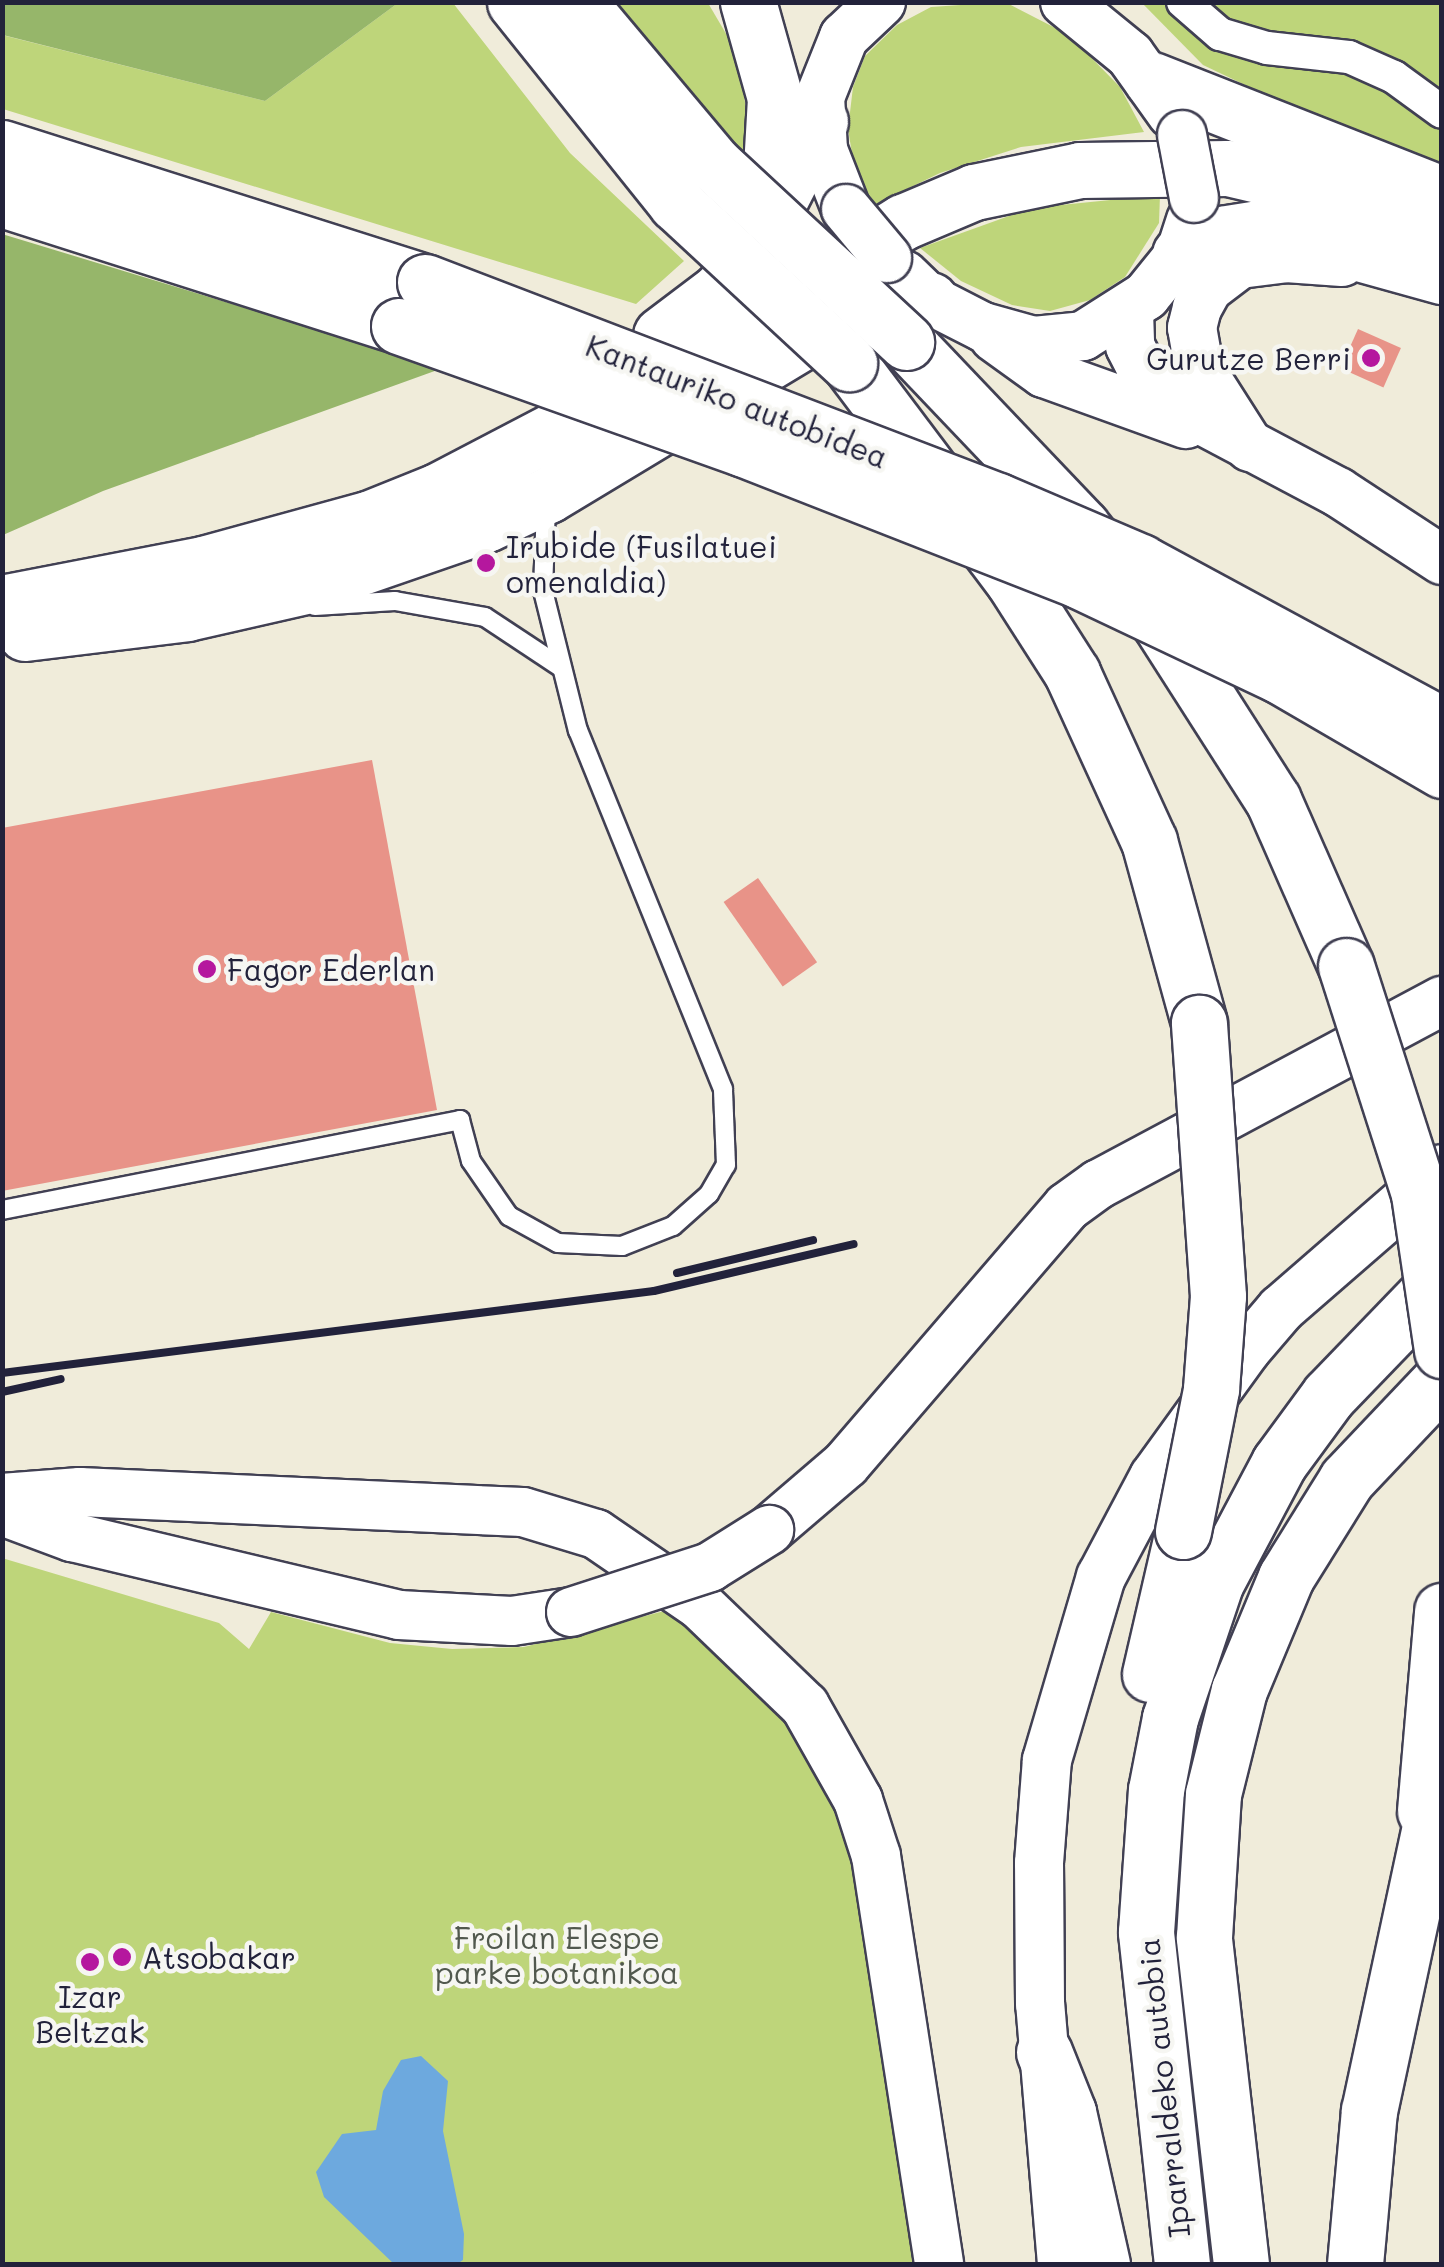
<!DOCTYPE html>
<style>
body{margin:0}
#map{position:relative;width:1444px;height:2267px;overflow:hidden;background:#f0ecda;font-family:Mali,sans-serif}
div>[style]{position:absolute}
.green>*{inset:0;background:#bed57a}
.forest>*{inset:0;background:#96b66a}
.water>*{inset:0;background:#6da9de}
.building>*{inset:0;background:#e89388;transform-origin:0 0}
.roads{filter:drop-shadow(2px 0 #414053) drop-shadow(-2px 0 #414053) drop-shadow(0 2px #414053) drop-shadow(0 -2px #414053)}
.lane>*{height:18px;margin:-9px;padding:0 9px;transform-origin:9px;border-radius:9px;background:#fff}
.street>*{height:32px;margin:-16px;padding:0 16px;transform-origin:16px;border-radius:16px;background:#fff}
.secondary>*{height:48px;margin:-24px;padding:0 24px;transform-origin:24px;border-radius:24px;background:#fff}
.highway>*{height:55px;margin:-27.5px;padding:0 27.5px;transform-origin:27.5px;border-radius:27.5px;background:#fff}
.rail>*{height:8px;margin:-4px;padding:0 4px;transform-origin:4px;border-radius:4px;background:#22223b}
.bridges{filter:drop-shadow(2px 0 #414053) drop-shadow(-2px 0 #414053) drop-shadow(0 2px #414053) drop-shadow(0 -2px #414053)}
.secondary-bridge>*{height:48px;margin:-24px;padding:0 24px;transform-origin:24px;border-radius:24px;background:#fff}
.highway-bridge>*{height:55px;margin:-27.5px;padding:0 27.5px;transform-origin:27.5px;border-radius:27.5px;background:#fff}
.dots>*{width:28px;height:28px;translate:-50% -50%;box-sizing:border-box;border:5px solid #f6f6f2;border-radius:50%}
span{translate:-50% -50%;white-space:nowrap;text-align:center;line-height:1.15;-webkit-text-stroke:9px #f6f6f2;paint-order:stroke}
.poi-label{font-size:30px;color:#22223b}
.right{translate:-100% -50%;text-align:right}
.left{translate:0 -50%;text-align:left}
.street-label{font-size:30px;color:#22223b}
.park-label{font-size:30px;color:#51584e}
.frame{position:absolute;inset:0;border:5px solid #22223b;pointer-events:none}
</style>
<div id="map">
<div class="green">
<i style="clip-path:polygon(1005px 2px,1069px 35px,1120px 87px,1144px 132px,1021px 147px,940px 173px,874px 205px,855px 172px,848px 129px,853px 87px,865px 56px,897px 25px,931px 7px)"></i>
<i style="clip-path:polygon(398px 3px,453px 3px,570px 153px,684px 261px,636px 304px,3px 109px,2px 35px,265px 101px)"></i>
<i style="clip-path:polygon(609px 3px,708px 3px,735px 49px,745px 102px,745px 164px)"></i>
<i style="clip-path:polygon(1142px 3px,1441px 3px,1441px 163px,1285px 104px,1203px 65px)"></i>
<i style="clip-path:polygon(1160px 195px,1159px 223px,1125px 277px,1090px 300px,1050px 311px,1012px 305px,961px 281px,920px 248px,1031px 208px)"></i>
<i style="clip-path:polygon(2px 1558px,219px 1623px,249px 1649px,271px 1612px,390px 1643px,452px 1649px,524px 1647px,680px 1607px,785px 1708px,858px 1847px,917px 2264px,3px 2264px)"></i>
</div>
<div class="forest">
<i style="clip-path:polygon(2px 3px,3px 2px,398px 3px,265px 101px,3px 35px)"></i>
<i style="clip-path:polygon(2px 234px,443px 368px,103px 491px,3px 535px)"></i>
</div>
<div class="water">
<i style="clip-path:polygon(421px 2056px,448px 2081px,443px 2131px,464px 2234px,463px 2260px,457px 2264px,394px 2264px,324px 2197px,316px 2172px,342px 2134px,376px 2130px,383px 2091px,401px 2060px)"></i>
</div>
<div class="building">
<i style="left:1358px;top:329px;width:47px;height:43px;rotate:24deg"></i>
<i style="clip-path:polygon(372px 760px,437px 1110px,2px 1191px,2px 828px)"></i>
<i style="left:758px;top:878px;width:103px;height:42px;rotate:55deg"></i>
</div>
<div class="roads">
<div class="lane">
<i style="left:315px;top:606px;width:80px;rotate:-3.6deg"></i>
<i style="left:395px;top:601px;width:91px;rotate:10.1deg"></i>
<i style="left:485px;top:617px;width:89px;rotate:33.5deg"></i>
<i style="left:2px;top:1210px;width:467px;rotate:-11.1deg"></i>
<i style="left:460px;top:1120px;width:42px;rotate:75deg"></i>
<i style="left:471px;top:1161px;width:67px;rotate:55.4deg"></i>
<i style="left:509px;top:1216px;width:56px;rotate:28.9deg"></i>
<i style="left:558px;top:1243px;width:64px;rotate:2.7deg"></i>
<i style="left:622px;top:1246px;width:55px;rotate:-21.4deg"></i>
<i style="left:673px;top:1226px;width:48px;rotate:-41.6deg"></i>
<i style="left:709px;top:1194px;width:34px;rotate:-60deg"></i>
<i style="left:726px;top:1165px;width:76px;rotate:-92.3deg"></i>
<i style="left:723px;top:1089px;width:386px;rotate:-112deg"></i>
<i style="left:578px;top:731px;width:144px;rotate:-104deg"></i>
<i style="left:543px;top:591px;width:85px;rotate:-88deg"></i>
</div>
<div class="street">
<i style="left:1183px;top:2px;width:49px;rotate:40.9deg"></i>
<i style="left:1220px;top:34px;width:49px;rotate:16.6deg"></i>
<i style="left:1267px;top:48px;width:82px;rotate:6.3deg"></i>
<i style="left:1349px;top:57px;width:49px;rotate:24deg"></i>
<i style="left:1394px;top:77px;width:59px;rotate:36.1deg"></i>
</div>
<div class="secondary">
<i style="left:1065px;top:2px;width:84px;rotate:39.2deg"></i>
<i style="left:1130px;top:55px;width:72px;rotate:54.6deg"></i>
<i style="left:846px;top:209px;width:63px;rotate:-111.3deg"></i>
<i style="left:823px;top:150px;width:53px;rotate:-93.2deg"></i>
<i style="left:820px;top:97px;width:65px;rotate:-68.2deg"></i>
<i style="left:844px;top:37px;width:51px;rotate:-43.4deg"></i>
<i style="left:904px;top:275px;width:36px;rotate:44deg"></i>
<i style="left:930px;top:300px;width:59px;rotate:27deg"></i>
<i style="left:983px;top:327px;width:53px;rotate:15.4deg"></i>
<i style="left:1034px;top:341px;width:49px;rotate:-5.8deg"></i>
<i style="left:1083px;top:336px;width:75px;rotate:-32.4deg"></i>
<i style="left:1146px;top:296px;width:54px;rotate:-51deg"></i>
<i style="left:1180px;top:254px;width:36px;rotate:-72deg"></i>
<i style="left:1129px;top:312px;width:34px;rotate:88deg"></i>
<i style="left:1130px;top:346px;width:22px;rotate:63deg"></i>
<i style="left:1140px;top:366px;width:64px;rotate:45deg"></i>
<i style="left:1185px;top:411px;width:173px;rotate:27.9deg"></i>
<i style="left:1338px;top:492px;width:124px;rotate:33.2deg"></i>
<i style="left:994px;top:337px;width:62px;rotate:35.8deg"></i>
<i style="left:1044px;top:373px;width:151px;rotate:19.8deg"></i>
<i style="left:1250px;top:447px;width:95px;rotate:-122.5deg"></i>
<i style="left:1199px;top:367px;width:40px;rotate:-100deg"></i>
<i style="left:1192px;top:328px;width:21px;rotate:-76deg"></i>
<i style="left:1197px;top:308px;width:23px;rotate:-61deg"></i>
<i style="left:1208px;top:288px;width:40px;rotate:-37deg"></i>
<i style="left:1240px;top:264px;width:46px;rotate:-7.4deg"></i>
<i style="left:1286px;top:258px;width:56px;rotate:4.1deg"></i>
<i style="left:2px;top:1498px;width:78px;rotate:-4.4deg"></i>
<i style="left:80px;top:1492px;width:443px;rotate:2.6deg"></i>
<i style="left:523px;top:1512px;width:76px;rotate:16.8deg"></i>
<i style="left:596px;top:1534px;width:127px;rotate:34.4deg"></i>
<i style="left:701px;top:1606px;width:144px;rotate:43.9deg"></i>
<i style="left:805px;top:1706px;width:108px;rotate:60.6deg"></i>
<i style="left:858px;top:1800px;width:59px;rotate:72.2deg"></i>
<i style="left:876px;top:1856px;width:413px;rotate:81.2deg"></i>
<i style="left:2px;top:1511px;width:75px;rotate:20.4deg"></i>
<i style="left:72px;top:1537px;width:336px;rotate:13.4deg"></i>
<i style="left:399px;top:1615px;width:113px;rotate:3deg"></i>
<i style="left:512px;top:1621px;width:60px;rotate:-8.7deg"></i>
<i style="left:769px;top:1530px;width:101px;rotate:-40.6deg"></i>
<i style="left:846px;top:1464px;width:339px;rotate:-49.3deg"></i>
<i style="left:1067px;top:1207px;width:39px;rotate:-36deg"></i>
<i style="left:1099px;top:1184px;width:389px;rotate:-28.1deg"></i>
<i style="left:1062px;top:2264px;width:261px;rotate:-94.8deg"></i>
<i style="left:1040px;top:2004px;width:141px;rotate:-90.4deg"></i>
<i style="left:1039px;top:1863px;width:103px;rotate:-85.6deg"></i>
<i style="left:1047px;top:1760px;width:191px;rotate:-73.6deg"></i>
<i style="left:1101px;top:1577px;width:113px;rotate:-62.1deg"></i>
<i style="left:1154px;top:1477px;width:157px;rotate:-54.1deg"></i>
<i style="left:1246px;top:1350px;width:54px;rotate:-49.5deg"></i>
<i style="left:1281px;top:1309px;width:213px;rotate:-41deg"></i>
</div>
<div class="highway">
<i style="left:748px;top:2px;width:100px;rotate:74.3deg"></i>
<i style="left:775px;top:98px;width:70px;rotate:93.3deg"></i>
<i style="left:771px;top:168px;width:33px;rotate:108deg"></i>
<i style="left:1152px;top:80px;width:312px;rotate:21.5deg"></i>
<i style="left:2px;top:148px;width:444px;rotate:17.6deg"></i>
<i style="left:2px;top:199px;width:417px;rotate:17.7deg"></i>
<i style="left:1180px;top:254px;width:46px;rotate:-26deg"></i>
<i style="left:1221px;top:234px;width:45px;rotate:-9deg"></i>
<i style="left:1265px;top:227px;width:184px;rotate:15.5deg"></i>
<i style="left:661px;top:335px;width:73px;rotate:-37.2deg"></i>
<i style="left:719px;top:291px;width:52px;rotate:-48.9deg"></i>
<i style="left:753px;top:252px;width:147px;rotate:-62.9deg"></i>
<i style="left:906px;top:342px;width:255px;rotate:46.4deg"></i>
<i style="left:1082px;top:527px;width:122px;rotate:51deg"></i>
<i style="left:1159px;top:622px;width:211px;rotate:57.4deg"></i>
<i style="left:1273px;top:800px;width:181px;rotate:66.3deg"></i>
<i style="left:849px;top:363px;width:271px;rotate:53deg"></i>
<i style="left:1012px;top:579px;width:112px;rotate:57.4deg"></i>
<i style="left:1072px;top:673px;width:185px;rotate:65.4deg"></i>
<i style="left:1149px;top:841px;width:189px;rotate:74.6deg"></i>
<i style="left:2px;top:603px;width:205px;rotate:-11deg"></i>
<i style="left:203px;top:564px;width:171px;rotate:-15.3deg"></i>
<i style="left:368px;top:519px;width:75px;rotate:-21.8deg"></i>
<i style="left:438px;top:491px;width:229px;rotate:-27.6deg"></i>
<i style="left:641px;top:385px;width:309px;rotate:-31.9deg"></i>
<i style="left:903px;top:222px;width:77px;rotate:-22.9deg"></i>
<i style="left:974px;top:192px;width:108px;rotate:-11.7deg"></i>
<i style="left:1080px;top:170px;width:148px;rotate:-0.8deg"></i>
<i style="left:1228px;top:168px;width:102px;rotate:13.1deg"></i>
<i style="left:1327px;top:191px;width:122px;rotate:19.6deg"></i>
<i style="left:25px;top:633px;width:163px;rotate:-7deg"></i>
<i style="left:187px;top:613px;width:125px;rotate:-12.9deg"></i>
<i style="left:309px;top:585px;width:187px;rotate:-19deg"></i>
<i style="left:486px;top:524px;width:68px;rotate:-25.1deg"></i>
<i style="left:548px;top:495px;width:353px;rotate:-31.1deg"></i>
<i style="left:850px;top:313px;width:32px;rotate:-20deg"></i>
<i style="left:880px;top:302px;width:50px;rotate:-2.3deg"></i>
<i style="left:1150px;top:1674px;width:147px;rotate:-77deg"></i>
<i style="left:1425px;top:1811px;width:201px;rotate:-85.1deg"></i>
<i style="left:1044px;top:2052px;width:65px;rotate:68.2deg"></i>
<i style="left:1068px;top:2112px;width:156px;rotate:77.4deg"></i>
<i style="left:1182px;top:2264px;width:334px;rotate:-96.2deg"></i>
<i style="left:1146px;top:1932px;width:142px;rotate:-86deg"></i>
<i style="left:1156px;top:1790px;width:73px;rotate:-79deg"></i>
<i style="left:1170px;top:1718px;width:141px;rotate:-71.4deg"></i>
<i style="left:1215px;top:1584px;width:137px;rotate:-62.1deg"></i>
<i style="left:1279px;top:1463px;width:84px;rotate:-53.7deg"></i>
<i style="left:1329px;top:1395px;width:163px;rotate:-46deg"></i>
<i style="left:1241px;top:2264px;width:329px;rotate:-96.5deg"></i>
<i style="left:1204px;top:1937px;width:143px;rotate:-86.4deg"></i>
<i style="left:1213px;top:1794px;width:107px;rotate:-76deg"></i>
<i style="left:1239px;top:1690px;width:122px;rotate:-67.4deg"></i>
<i style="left:1286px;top:1577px;width:115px;rotate:-58.1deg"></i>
<i style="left:1347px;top:1479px;width:138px;rotate:-46.5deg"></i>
<i style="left:1355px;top:2264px;width:154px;rotate:-84.8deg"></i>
<i style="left:1369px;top:2111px;width:348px;rotate:-77.9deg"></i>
</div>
</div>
<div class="rail">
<i style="left:677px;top:1273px;width:140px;rotate:-13.6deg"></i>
<i style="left:2px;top:1373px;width:657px;rotate:-7.17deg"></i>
<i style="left:654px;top:1291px;width:205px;rotate:-13.2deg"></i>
<i style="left:2px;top:1392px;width:60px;rotate:-12.4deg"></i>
</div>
<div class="bridges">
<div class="secondary-bridge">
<i style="left:1182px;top:135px;width:64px;rotate:79.2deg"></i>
<i style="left:846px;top:209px;width:64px;rotate:50.1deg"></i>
<i style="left:571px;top:1612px;width:146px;rotate:-17.9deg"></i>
<i style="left:710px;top:1567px;width:70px;rotate:-32.1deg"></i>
</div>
<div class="highway-bridge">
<i style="left:515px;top:2px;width:258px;rotate:51.3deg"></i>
<i style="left:676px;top:203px;width:236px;rotate:42.8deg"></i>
<i style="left:578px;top:2px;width:212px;rotate:50deg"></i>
<i style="left:714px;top:164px;width:262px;rotate:42.8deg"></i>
<i style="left:425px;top:282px;width:613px;rotate:20.92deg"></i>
<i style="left:998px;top:501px;width:155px;rotate:23.2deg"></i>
<i style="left:1140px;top:562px;width:343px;rotate:28.4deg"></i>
<i style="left:399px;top:326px;width:366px;rotate:19.6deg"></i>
<i style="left:744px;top:449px;width:361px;rotate:21.4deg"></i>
<i style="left:1080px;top:581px;width:220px;rotate:25.3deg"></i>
<i style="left:1279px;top:675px;width:189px;rotate:30.2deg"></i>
<i style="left:1346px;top:966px;width:239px;rotate:72.2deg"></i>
<i style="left:1419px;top:1194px;width:158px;rotate:81.6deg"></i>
<i style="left:1183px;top:1531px;width:145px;rotate:-78.8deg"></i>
<i style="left:1211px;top:1389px;width:93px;rotate:-85.7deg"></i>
<i style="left:1218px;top:1296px;width:274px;rotate:-94deg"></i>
</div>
</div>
<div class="dots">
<i style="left:1371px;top:358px;background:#b5179e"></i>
<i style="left:486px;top:563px;background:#b5179e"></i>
<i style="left:207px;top:969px;background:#b5179e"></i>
<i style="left:122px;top:1957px;background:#b5179e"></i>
<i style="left:90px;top:1962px;background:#b5179e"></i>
</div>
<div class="poi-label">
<span class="right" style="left:1351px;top:358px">Gurutze Berri</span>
<span class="left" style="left:506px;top:563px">Irubide (Fusilatuei<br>omenaldia)</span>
<span class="left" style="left:227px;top:969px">Fagor Ederlan</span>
<span class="left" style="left:142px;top:1957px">Atsobakar</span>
<span style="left:90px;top:2013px">Izar<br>Beltzak</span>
</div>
<div class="street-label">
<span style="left:737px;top:401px;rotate:21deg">Kantauriko autobidea</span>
<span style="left:1163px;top:2088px;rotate:-96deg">Iparraldeko autobia</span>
</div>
<div class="park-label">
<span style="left:557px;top:1954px">Froilan Elespe<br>parke botanikoa</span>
</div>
<div class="frame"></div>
</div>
